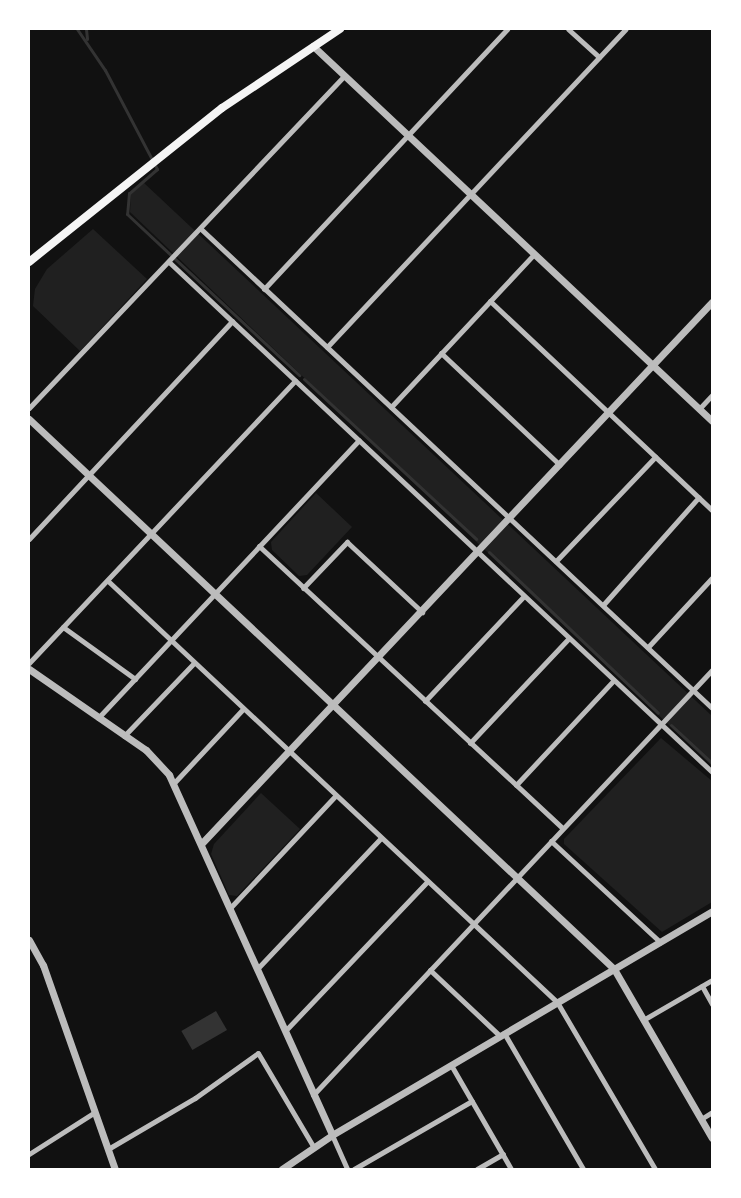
<!DOCTYPE html>
<style>
body{margin:0}
#map{position:relative;width:741px;height:1198px;overflow:hidden;background:#111;font-family:"IBM Plex Sans",sans-serif}
div>[style]{position:absolute}
.green>*{inset:0;background:#202020}
.water>*{inset:0;background:#333;transform-origin:0 0}
.stream>*{height:3px;margin:-1.5px;padding:0 1.5px;transform-origin:1.5px;border-radius:1.5px;background:#333}
.minor>*{height:5px;margin:-2.5px;padding:0 2.5px;transform-origin:2.5px;border-radius:2.5px;background:#bcbcbc}
.tertiary>*{height:7px;margin:-3.5px;padding:0 3.5px;transform-origin:3.5px;border-radius:3.5px;background:#bcbcbc}
.secondary>*{height:8px;margin:-4px;padding:0 4px;transform-origin:4px;border-radius:4px;background:#f5f5f5}
span{translate:-50% -50%;white-space:nowrap;text-align:center;line-height:1.15;-webkit-text-stroke:4.5px #fff;paint-order:stroke}
.frame{position:absolute;inset:0;border:30px solid #fff;pointer-events:none}
</style>
<div id="map">
<div class="green">
<i style="clip-path:polygon(144px 183px,712px 716px,712px 766px,130px 212px,131px 194px)"></i>
<i style="clip-path:polygon(93px 229px,147px 279px,80px 351px,33px 306px,35px 289px,47px 269px)"></i>
<i style="clip-path:polygon(316px 493px,352px 527px,307px 575px,299px 576px,272px 550px,271px 542px)"></i>
<i style="clip-path:polygon(661px 738px,712px 781px,712px 902px,662px 932px,564px 844px,564px 839px)"></i>
<i style="clip-path:polygon(261px 793px,300px 829px,237px 896px,229px 895px,211px 854px,214px 844px)"></i>
</div>
<div class="water">
<i style="left:216px;top:1011px;width:22px;height:40px;rotate:60deg"></i>
</div>
<div class="stream">
<i style="left:77px;top:29px;width:50px;rotate:55.7deg"></i>
<i style="left:105px;top:70px;width:112px;rotate:62.3deg"></i>
<i style="left:157px;top:169px;width:37px;rotate:139deg"></i>
<i style="left:129px;top:193px;width:21px;rotate:95deg"></i>
<i style="left:127px;top:214px;width:236px;rotate:43.1deg"></i>
<i style="left:86px;top:29px;width:10px;rotate:84deg"></i>
<i style="left:304px;top:379px;width:235px;rotate:42.9deg"></i>
<i style="left:489px;top:552px;width:233px;rotate:43.6deg"></i>
<i style="left:671px;top:725px;width:56px;rotate:42.8deg"></i>
</div>
<div class="minor">
<i style="left:568px;top:29px;width:42px;rotate:42.1deg"></i>
<i style="left:201px;top:229px;width:700px;rotate:43.15deg"></i>
<i style="left:169px;top:262px;width:745px;rotate:43.2deg"></i>
<i style="left:264px;top:289px;width:356px;rotate:-46.9deg"></i>
<i style="left:490px;top:301px;width:305px;rotate:43.3deg"></i>
<i style="left:327px;top:347px;width:436px;rotate:-46.8deg"></i>
<i style="left:441px;top:353px;width:163px;rotate:43.3deg"></i>
<i style="left:391px;top:407px;width:209px;rotate:-46.9deg"></i>
<i style="left:29px;top:408px;width:458px;rotate:-46.5deg"></i>
<i style="left:699px;top:409px;width:19px;rotate:-47deg"></i>
<i style="left:29px;top:539px;width:298px;rotate:-47deg"></i>
<i style="left:259px;top:546px;width:414px;rotate:42.9deg"></i>
<i style="left:556px;top:561px;width:144px;rotate:-46.4deg"></i>
<i style="left:108px;top:581px;width:616px;rotate:43.16deg"></i>
<i style="left:557px;top:1002px;width:194px;rotate:59.6deg"></i>
<i style="left:303px;top:588px;width:64px;rotate:-46.3deg"></i>
<i style="left:347px;top:542px;width:103px;rotate:43deg"></i>
<i style="left:603px;top:605px;width:144px;rotate:-48.4deg"></i>
<i style="left:63px;top:627px;width:89px;rotate:35.8deg"></i>
<i style="left:648px;top:647px;width:94px;rotate:-47.2deg"></i>
<i style="left:29px;top:663px;width:388px;rotate:-46.7deg"></i>
<i style="left:425px;top:701px;width:144px;rotate:-46.7deg"></i>
<i style="left:98px;top:718px;width:381px;rotate:-46.8deg"></i>
<i style="left:124px;top:736px;width:101px;rotate:-46.2deg"></i>
<i style="left:470px;top:743px;width:143px;rotate:-46.7deg"></i>
<i style="left:173px;top:784px;width:103px;rotate:-47deg"></i>
<i style="left:516px;top:785px;width:142px;rotate:-47deg"></i>
<i style="left:551px;top:841px;width:149px;rotate:42.8deg"></i>
<i style="left:230px;top:908px;width:154px;rotate:-46.8deg"></i>
<i style="left:257px;top:969px;width:180px;rotate:-46.6deg"></i>
<i style="left:430px;top:970px;width:96px;rotate:43.3deg"></i>
<i style="left:702px;top:986px;width:21px;rotate:61deg"></i>
<i style="left:643px;top:1020px;width:80px;rotate:-30.1deg"></i>
<i style="left:285px;top:1031px;width:206px;rotate:-46.4deg"></i>
<i style="left:504px;top:1033px;width:157px;rotate:59.8deg"></i>
<i style="left:451px;top:1065px;width:120px;rotate:60deg"></i>
<i style="left:313px;top:1095px;width:583px;rotate:-46.81deg"></i>
<i style="left:701px;top:1119px;width:13px;rotate:-32deg"></i>
<i style="left:332px;top:1135px;width:37px;rotate:66deg"></i>
<i style="left:108px;top:1149px;width:101px;rotate:-30.4deg"></i>
<i style="left:195px;top:1098px;width:77px;rotate:-35.5deg"></i>
<i style="left:258px;top:1053px;width:108px;rotate:59.4deg"></i>
<i style="left:29px;top:1154px;width:78px;rotate:-32.5deg"></i>
<i style="left:354px;top:1169px;width:136px;rotate:-30deg"></i>
<i style="left:477px;top:1169px;width:30px;rotate:-30deg"></i>
</div>
<div class="tertiary">
<i style="left:313px;top:46px;width:548px;rotate:43.22deg"></i>
<i style="left:29px;top:419px;width:803px;rotate:43.23deg"></i>
<i style="left:614px;top:969px;width:195px;rotate:59.9deg"></i>
<i style="left:29px;top:669px;width:142px;rotate:34.7deg"></i>
<i style="left:146px;top:750px;width:34px;rotate:47deg"></i>
<i style="left:169px;top:775px;width:395px;rotate:65.6deg"></i>
<i style="left:201px;top:844px;width:745px;rotate:-46.69deg"></i>
<i style="left:29px;top:940px;width:29px;rotate:61deg"></i>
<i style="left:43px;top:965px;width:216px;rotate:70.6deg"></i>
<i style="left:282px;top:1169px;width:60px;rotate:-34.2deg"></i>
<i style="left:332px;top:1135px;width:441px;rotate:-30.5deg"></i>
</div>
<div class="secondary">
<i style="left:29px;top:262px;width:247px;rotate:-38.6deg"></i>
<i style="left:222px;top:108px;width:142px;rotate:-33.8deg"></i>
</div>
<div class="frame"></div>
</div>
